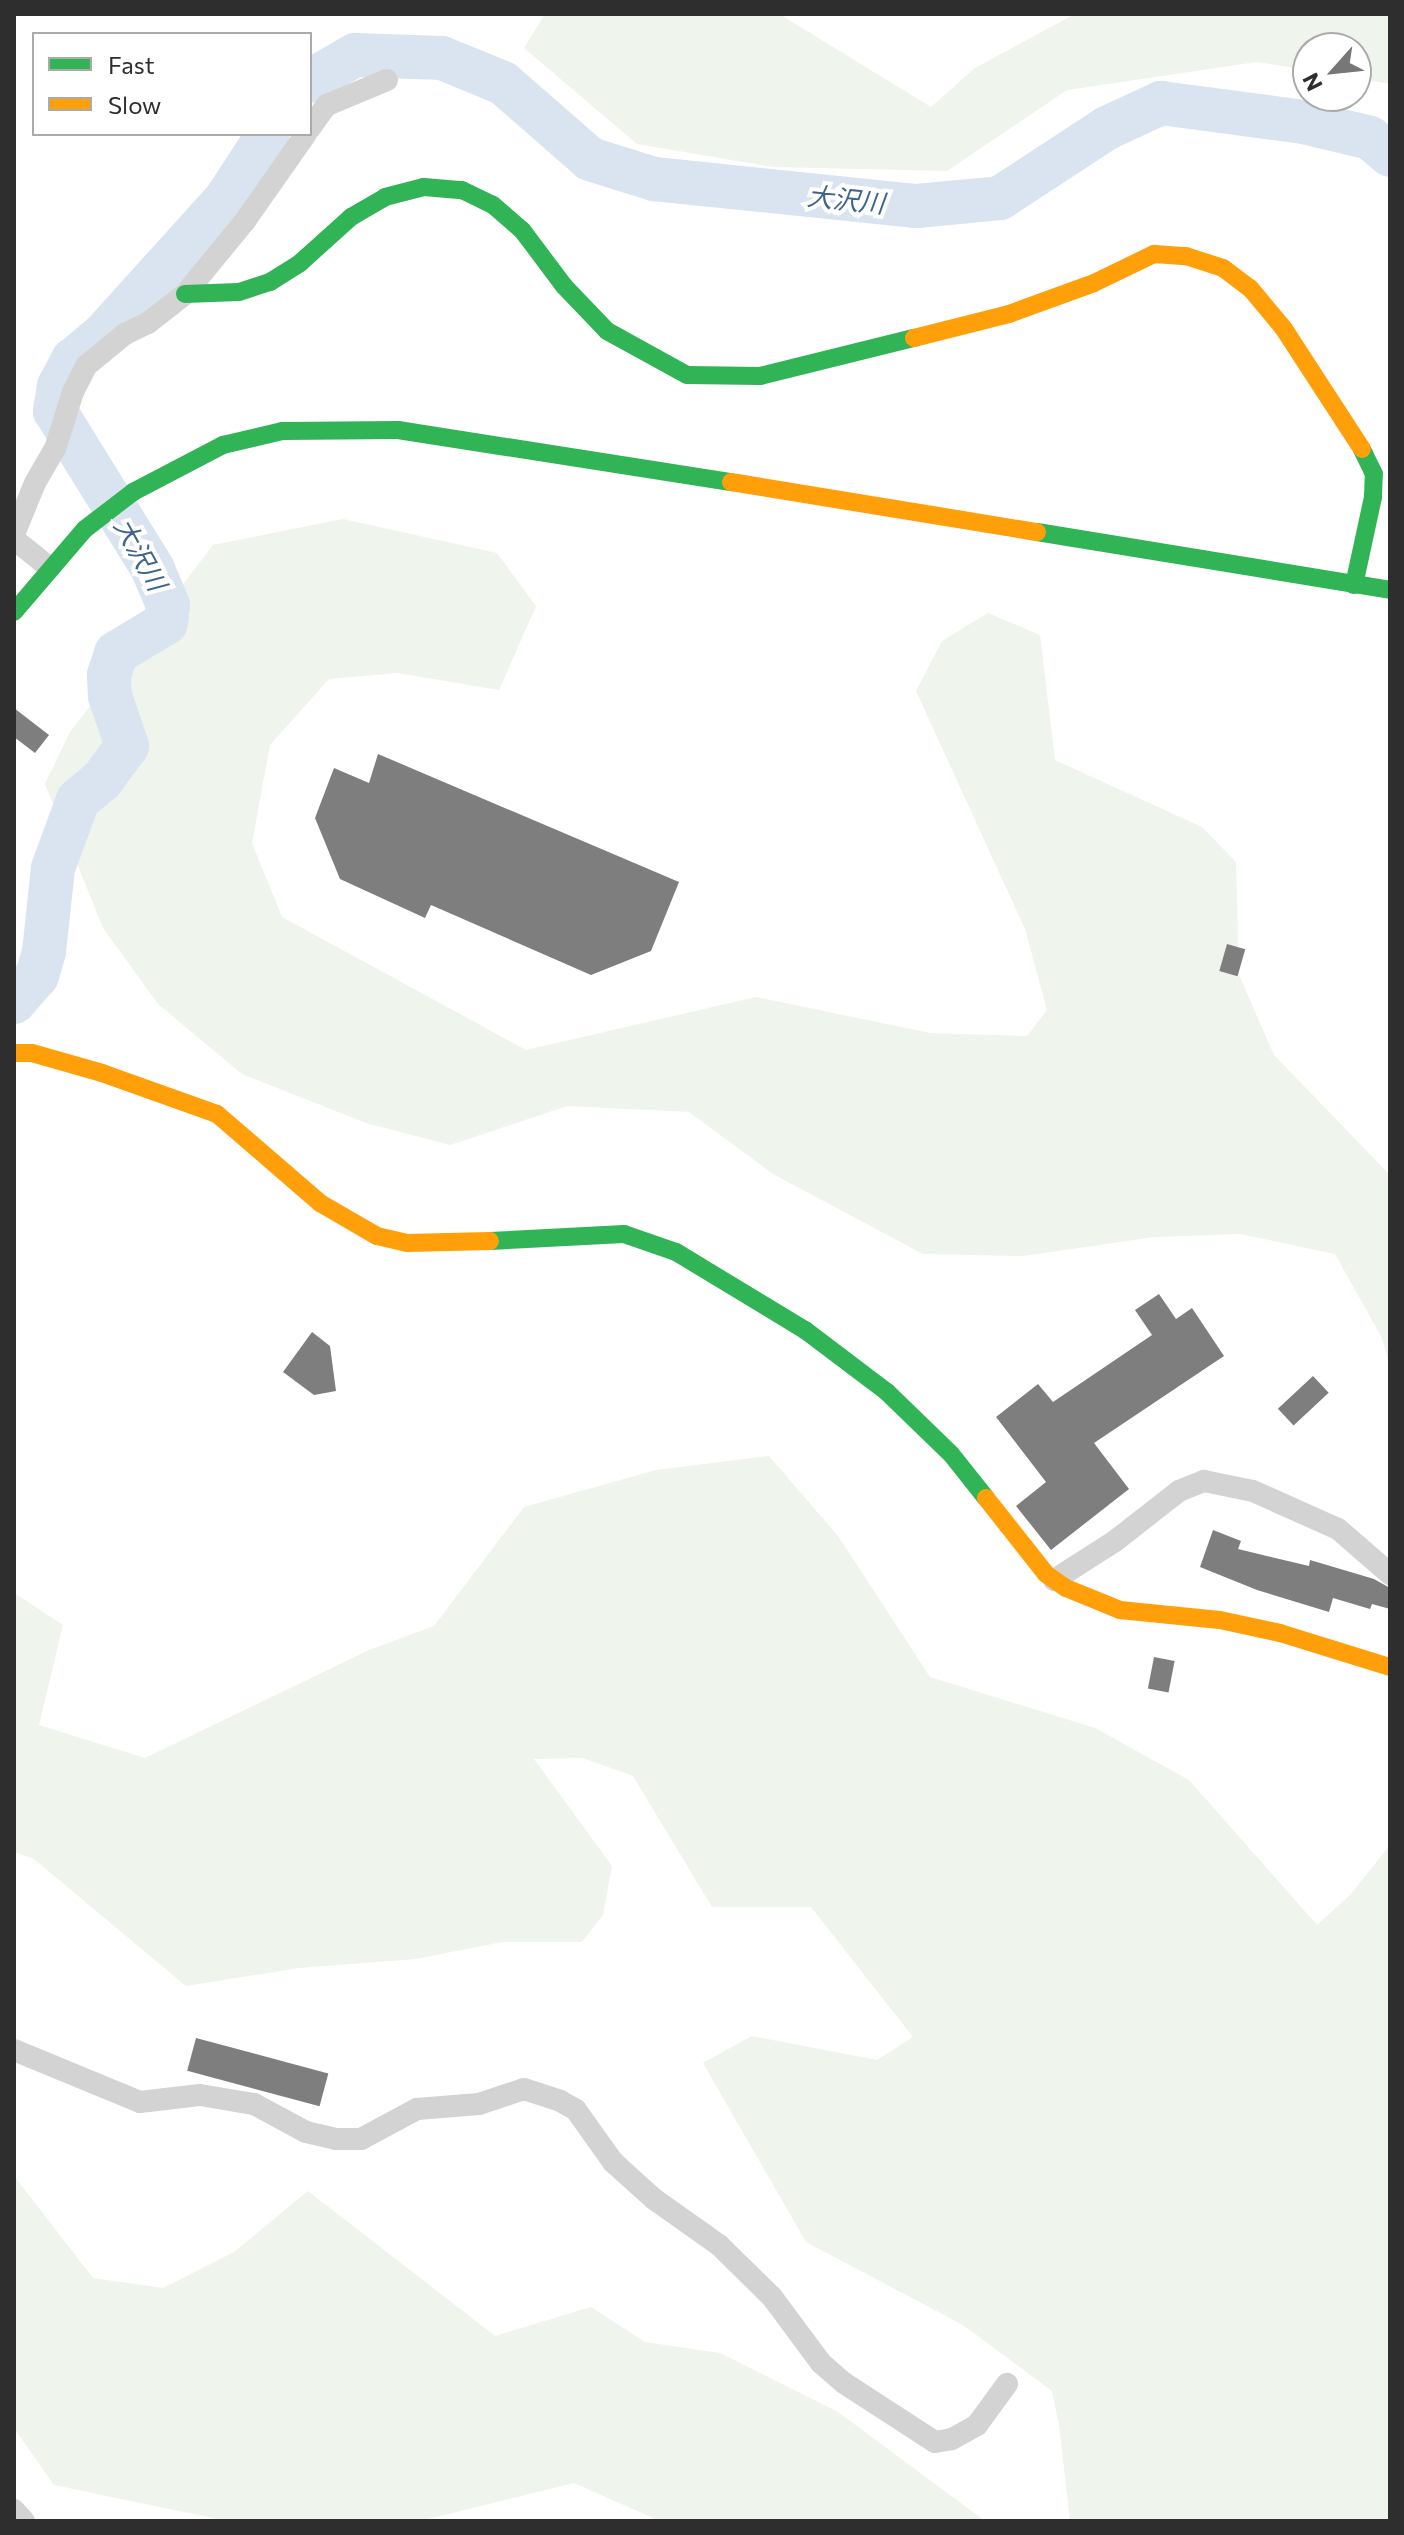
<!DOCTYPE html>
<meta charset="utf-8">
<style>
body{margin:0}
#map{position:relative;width:1404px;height:2535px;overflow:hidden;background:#fff;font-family:Commissioner,"Noto Sans JP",sans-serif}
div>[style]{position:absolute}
.green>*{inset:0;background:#eff4ec}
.river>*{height:44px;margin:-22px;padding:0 22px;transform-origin:22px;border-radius:22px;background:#dae4f0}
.building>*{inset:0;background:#7e7e7e;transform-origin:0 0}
.street>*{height:22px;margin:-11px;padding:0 11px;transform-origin:11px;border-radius:11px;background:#d3d3d3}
.fast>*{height:18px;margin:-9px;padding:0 9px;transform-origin:9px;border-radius:9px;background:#30b455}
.slow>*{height:18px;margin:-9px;padding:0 9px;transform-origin:9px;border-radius:9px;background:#ff9f0a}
span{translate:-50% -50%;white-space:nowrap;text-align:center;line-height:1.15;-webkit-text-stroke:8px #fff;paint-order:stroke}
.water-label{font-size:26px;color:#41648c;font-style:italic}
.frame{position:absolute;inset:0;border:16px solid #2e2e2e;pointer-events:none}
.legend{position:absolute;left:32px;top:32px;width:280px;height:104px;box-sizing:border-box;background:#fff;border:2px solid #ababab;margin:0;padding:10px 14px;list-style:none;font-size:24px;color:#2e2e2e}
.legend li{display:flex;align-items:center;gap:16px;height:40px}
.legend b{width:40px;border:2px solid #ababab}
.north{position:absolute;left:1292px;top:32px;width:80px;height:80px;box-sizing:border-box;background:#fff;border:2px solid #ababab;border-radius:50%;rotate:243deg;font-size:22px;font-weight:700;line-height:32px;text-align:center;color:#2e2e2e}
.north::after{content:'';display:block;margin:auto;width:28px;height:36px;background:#777;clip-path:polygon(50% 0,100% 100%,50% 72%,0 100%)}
</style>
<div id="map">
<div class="green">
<i style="clip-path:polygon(545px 14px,779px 14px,931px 107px,975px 68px,1075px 14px,1390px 14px,1390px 84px,1356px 78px,1356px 48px,1308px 48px,1308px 70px,1257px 62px,1067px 90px,947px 171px,773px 167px,637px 144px,524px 48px)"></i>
<i style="clip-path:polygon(343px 519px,497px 553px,536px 606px,499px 690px,398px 673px,329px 679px,270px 745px,252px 843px,282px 917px,526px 1050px,756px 997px,930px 1033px,1027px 1036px,1047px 1010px,1025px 929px,916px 691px,942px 641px,988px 613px,1040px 635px,1055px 760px,1202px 827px,1236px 862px,1239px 975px,1274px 1055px,1390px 1175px,1390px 1367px,1382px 1338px,1335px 1254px,1240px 1234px,1154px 1237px,1023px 1256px,923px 1254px,773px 1174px,689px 1112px,567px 1106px,450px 1145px,366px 1123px,242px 1074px,158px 1004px,103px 928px,45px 784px,70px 732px,213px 545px)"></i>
<i style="clip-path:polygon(769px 1456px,838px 1536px,930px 1677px,1095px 1728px,1189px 1780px,1317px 1925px,1350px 1895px,1390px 1845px,1390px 2521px,1070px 2521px,1059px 2425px,1052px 2391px,963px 2325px,806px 2242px,703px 2063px,752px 2036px,877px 2060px,913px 2037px,811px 1907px,712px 1907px,633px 1776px,583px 1758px,534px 1759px,612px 1866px,603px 1915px,582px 1942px,502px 1942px,416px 1959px,299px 1968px,186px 1986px,34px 1859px,14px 1852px,14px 1593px,63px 1625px,39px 1725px,145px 1758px,369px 1650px,434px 1626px,524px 1507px,656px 1470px)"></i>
<i style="clip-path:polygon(14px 2176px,93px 2278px,163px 2288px,234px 2252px,308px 2191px,495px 2336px,591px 2307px,645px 2342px,720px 2353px,838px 2412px,985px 2521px,660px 2521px,574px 2483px,420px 2521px,227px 2521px,54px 2485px,14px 2428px)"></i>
</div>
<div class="river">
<i style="left:310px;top:81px;width:52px;rotate:-30deg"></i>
<i style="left:355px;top:55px;width:87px;rotate:2deg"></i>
<i style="left:442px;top:58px;width:66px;rotate:22.3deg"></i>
<i style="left:503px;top:83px;width:116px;rotate:41.1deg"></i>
<i style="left:590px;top:159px;width:67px;rotate:17.4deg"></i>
<i style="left:654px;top:179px;width:264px;rotate:5.9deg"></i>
<i style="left:917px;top:206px;width:83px;rotate:-5.5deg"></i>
<i style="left:1000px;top:198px;width:128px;rotate:-33.2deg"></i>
<i style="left:1107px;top:128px;width:60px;rotate:-24.8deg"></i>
<i style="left:1161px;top:103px;width:144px;rotate:7.6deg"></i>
<i style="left:1304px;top:122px;width:68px;rotate:13.6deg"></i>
<i style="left:1370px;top:138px;width:26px;rotate:40deg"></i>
<i style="left:14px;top:1002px;width:35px;rotate:-49deg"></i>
<i style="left:37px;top:976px;width:25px;rotate:-74deg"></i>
<i style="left:44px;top:952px;width:84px;rotate:-83.9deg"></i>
<i style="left:53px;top:868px;width:72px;rotate:-69.8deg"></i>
<i style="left:78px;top:800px;width:31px;rotate:-40deg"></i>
<i style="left:102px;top:780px;width:42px;rotate:-53.7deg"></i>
<i style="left:127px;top:746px;width:53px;rotate:-108.8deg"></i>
<i style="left:110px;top:696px;width:21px;rotate:-93deg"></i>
<i style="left:109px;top:675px;width:23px;rotate:-72deg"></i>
<i style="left:116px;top:653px;width:58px;rotate:-31deg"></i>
<i style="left:166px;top:623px;width:18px;rotate:-84deg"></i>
<i style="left:168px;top:605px;width:39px;rotate:-113deg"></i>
<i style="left:153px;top:569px;width:186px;rotate:-121.8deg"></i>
<i style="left:55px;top:411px;width:25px;rotate:-81deg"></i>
<i style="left:59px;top:386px;width:30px;rotate:-62deg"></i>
<i style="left:73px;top:360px;width:40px;rotate:-40deg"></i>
<i style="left:104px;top:334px;width:182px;rotate:-47.9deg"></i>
<i style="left:226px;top:199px;width:77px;rotate:-57.1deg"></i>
</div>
<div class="building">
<i style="clip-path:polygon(14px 708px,49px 735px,35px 753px,14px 737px)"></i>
<i style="clip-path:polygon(378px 754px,679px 882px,651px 951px,591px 975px,431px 905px,425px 918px,340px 879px,315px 818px,334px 768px,369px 783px)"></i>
<i style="left:1227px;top:944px;width:19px;height:28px;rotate:16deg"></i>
<i style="clip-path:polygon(1159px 1294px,1176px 1319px,1192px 1308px,1224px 1356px,1094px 1443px,1129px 1489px,1051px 1550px,1016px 1506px,1046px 1482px,996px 1417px,1038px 1384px,1053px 1402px,1152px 1335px,1135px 1310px)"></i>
<i style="clip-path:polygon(312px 1332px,330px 1346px,336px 1391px,314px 1395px,283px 1372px)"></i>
<i style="left:1313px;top:1376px;width:23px;height:48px;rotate:47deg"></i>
<i style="clip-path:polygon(1213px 1530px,1241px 1541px,1238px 1549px,1309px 1566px,1310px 1560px,1374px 1579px,1390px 1588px,1390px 1609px,1372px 1604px,1370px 1609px,1333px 1598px,1329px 1612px,1257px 1590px,1200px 1567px)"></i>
<i style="left:1154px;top:1657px;width:21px;height:32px;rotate:11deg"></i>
<i style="left:196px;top:2038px;width:137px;height:34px;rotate:15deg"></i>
</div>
<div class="street">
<i style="left:310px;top:128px;width:29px;rotate:-54deg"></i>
<i style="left:327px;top:105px;width:65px;rotate:-22.6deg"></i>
<i style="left:14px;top:534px;width:55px;rotate:-67.6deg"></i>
<i style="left:35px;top:483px;width:39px;rotate:-60deg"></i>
<i style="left:55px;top:449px;width:60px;rotate:-72.5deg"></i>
<i style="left:73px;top:392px;width:29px;rotate:-63deg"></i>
<i style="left:86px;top:366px;width:50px;rotate:-39.4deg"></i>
<i style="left:125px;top:334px;width:25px;rotate:-26deg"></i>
<i style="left:148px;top:323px;width:47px;rotate:-38.1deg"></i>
<i style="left:185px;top:294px;width:94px;rotate:-50.6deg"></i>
<i style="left:245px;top:221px;width:106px;rotate:-55deg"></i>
<i style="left:14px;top:539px;width:46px;rotate:38.9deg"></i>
<i style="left:1054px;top:1580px;width:72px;rotate:-32.6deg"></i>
<i style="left:1115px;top:1541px;width:81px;rotate:-38deg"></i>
<i style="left:1179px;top:1491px;width:27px;rotate:-22deg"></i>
<i style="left:1204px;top:1481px;width:50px;rotate:11.5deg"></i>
<i style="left:1253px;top:1491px;width:93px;rotate:24.1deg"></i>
<i style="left:1338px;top:1529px;width:69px;rotate:40.9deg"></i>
<i style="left:14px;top:2050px;width:136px;rotate:22.4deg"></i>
<i style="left:140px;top:2102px;width:60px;rotate:-6.7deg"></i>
<i style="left:200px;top:2095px;width:55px;rotate:9.5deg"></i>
<i style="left:254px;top:2104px;width:59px;rotate:28.3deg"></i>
<i style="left:306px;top:2132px;width:31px;rotate:13deg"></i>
<i style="left:336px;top:2139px;width:25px"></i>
<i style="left:361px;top:2139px;width:64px;rotate:-28.2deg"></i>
<i style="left:417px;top:2109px;width:62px;rotate:-4.6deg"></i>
<i style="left:479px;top:2104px;width:47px;rotate:-18.4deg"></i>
<i style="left:524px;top:2089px;width:38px;rotate:18deg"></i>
<i style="left:560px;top:2101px;width:18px;rotate:29deg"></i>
<i style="left:576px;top:2110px;width:64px;rotate:54.6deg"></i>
<i style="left:613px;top:2162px;width:55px;rotate:42.1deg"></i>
<i style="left:654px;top:2199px;width:80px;rotate:35.3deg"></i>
<i style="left:719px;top:2245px;width:74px;rotate:44.5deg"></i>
<i style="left:772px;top:2297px;width:82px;rotate:53.4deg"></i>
<i style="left:821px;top:2363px;width:30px;rotate:41deg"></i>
<i style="left:844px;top:2383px;width:108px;rotate:33deg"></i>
<i style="left:935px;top:2442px;width:17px;rotate:-10deg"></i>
<i style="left:952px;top:2439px;width:29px;rotate:-29deg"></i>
<i style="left:977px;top:2425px;width:51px;rotate:-53.8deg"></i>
<i style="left:14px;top:2510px;width:15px;rotate:48deg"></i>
</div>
<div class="fast">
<i style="left:185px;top:294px;width:54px;rotate:-2.1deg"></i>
<i style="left:239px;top:292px;width:33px;rotate:-18deg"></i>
<i style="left:270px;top:282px;width:36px;rotate:-32deg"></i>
<i style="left:300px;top:263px;width:69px;rotate:-42deg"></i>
<i style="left:351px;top:217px;width:39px;rotate:-30deg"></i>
<i style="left:385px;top:197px;width:40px;rotate:-14.4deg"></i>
<i style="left:424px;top:187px;width:38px;rotate:5deg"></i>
<i style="left:462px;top:190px;width:34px;rotate:26deg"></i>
<i style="left:493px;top:205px;width:38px;rotate:41deg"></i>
<i style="left:522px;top:230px;width:70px;rotate:53.1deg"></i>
<i style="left:564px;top:286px;width:62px;rotate:46.3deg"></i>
<i style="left:607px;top:331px;width:91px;rotate:28.8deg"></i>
<i style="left:687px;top:375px;width:73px;rotate:0.8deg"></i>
<i style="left:760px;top:376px;width:159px;rotate:-13.9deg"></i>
<i style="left:1037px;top:532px;width:358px;rotate:9.3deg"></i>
<i style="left:1354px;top:585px;width:90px;rotate:-77.8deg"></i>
<i style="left:1373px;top:497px;width:23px;rotate:-88deg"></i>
<i style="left:1374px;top:474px;width:28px;rotate:-116deg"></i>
<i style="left:14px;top:612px;width:109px;rotate:-49.5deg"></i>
<i style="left:85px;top:529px;width:61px;rotate:-37.6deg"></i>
<i style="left:133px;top:492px;width:102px;rotate:-27.6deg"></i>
<i style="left:223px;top:445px;width:61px;rotate:-13.3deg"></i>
<i style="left:282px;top:431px;width:116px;rotate:-0.5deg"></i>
<i style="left:398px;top:430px;width:337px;rotate:8.9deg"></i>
<i style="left:490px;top:1241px;width:134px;rotate:-3deg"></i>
<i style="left:624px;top:1234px;width:55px;rotate:19.1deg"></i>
<i style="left:676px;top:1252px;width:151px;rotate:31.2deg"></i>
<i style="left:805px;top:1330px;width:103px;rotate:37.1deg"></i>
<i style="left:887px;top:1392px;width:89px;rotate:44.1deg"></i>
<i style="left:951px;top:1454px;width:56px;rotate:51.5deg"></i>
</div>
<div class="slow">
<i style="left:914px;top:338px;width:98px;rotate:-14.2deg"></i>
<i style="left:1009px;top:314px;width:90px;rotate:-20deg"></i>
<i style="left:1094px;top:283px;width:67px;rotate:-25.8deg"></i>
<i style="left:1154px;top:254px;width:32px;rotate:4deg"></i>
<i style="left:1186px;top:256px;width:39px;rotate:18deg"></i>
<i style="left:1223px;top:268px;width:34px;rotate:37deg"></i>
<i style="left:1250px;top:288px;width:53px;rotate:50.3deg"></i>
<i style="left:1284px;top:329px;width:143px;rotate:57deg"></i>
<i style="left:731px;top:482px;width:310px;rotate:9.3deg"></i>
<i style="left:14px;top:1053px;width:18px"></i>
<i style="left:32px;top:1053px;width:73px;rotate:15.9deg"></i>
<i style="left:102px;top:1073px;width:122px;rotate:19.6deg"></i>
<i style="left:217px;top:1114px;width:136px;rotate:40.8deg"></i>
<i style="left:320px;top:1203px;width:66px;rotate:30.1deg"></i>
<i style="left:377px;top:1236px;width:31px;rotate:13deg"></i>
<i style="left:407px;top:1243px;width:83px;rotate:-1.4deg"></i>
<i style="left:986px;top:1498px;width:97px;rotate:51.7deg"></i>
<i style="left:1046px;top:1574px;width:24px;rotate:35deg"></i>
<i style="left:1066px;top:1588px;width:58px;rotate:22.2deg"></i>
<i style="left:1120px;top:1610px;width:100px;rotate:5.7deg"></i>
<i style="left:1220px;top:1620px;width:61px;rotate:12.2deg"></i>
<i style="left:1280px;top:1633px;width:115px;rotate:17.2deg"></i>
</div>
<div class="water-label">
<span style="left:846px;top:199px;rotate:6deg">大沢川</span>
<span style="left:141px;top:554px;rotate:61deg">大沢川</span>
</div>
<div class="frame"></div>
<ul class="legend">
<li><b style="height:10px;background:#30b455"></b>Fast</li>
<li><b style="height:10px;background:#ff9f0a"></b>Slow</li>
</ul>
<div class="north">N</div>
</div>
